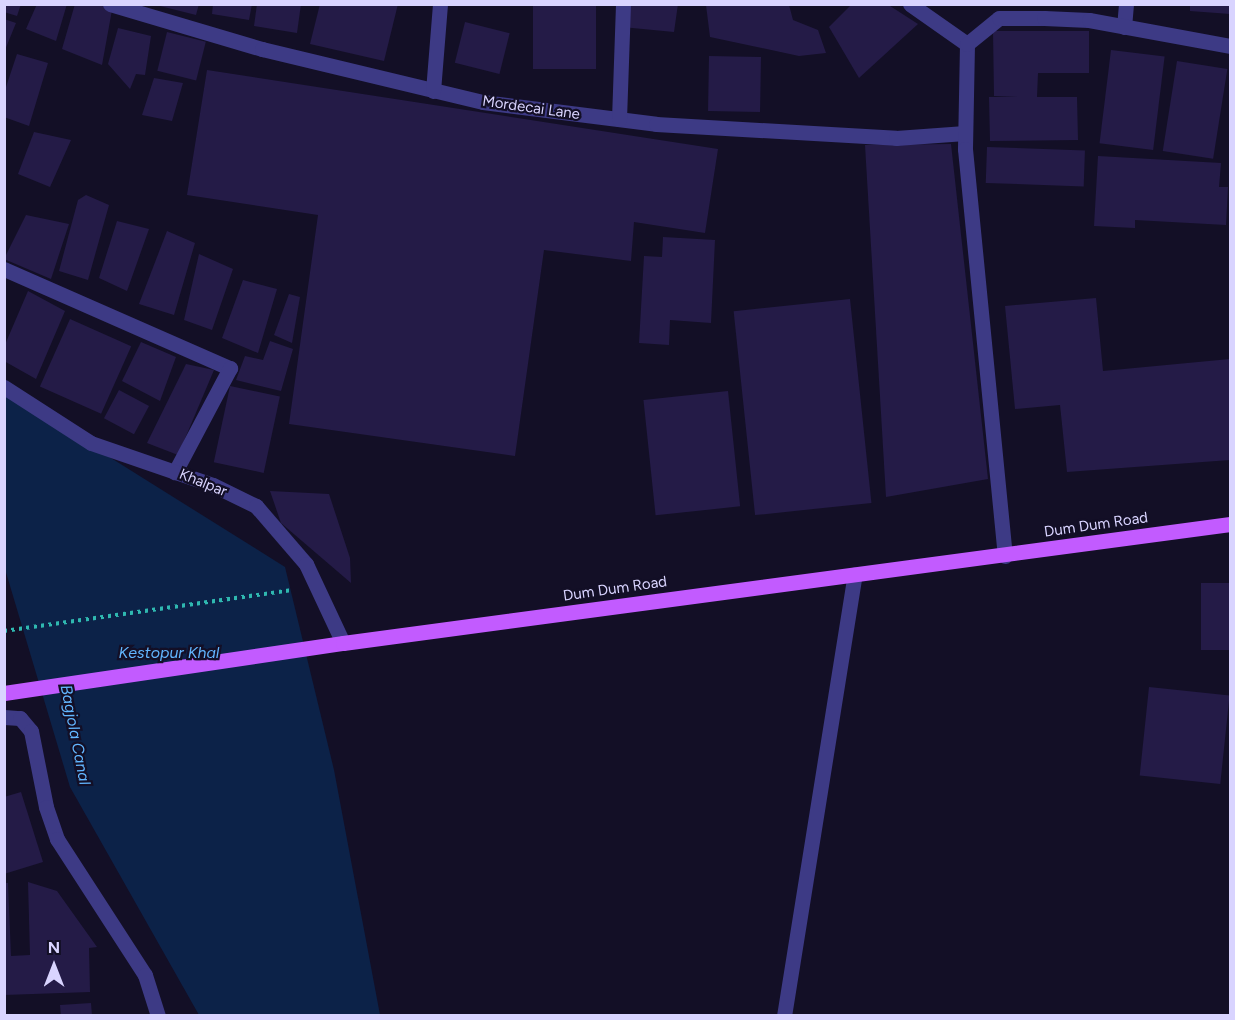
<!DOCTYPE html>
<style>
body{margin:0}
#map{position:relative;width:1235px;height:1020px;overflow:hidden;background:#130f26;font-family:Figtree,sans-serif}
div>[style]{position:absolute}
.water>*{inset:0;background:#0c2248}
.building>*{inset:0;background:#241b47;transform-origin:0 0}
.path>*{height:4px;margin-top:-2px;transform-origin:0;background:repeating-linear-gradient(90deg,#2fb8b0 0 3px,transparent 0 7.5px)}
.minor>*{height:15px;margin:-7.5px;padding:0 7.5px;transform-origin:7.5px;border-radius:7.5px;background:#3d3a85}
.major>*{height:15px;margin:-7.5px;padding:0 7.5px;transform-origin:7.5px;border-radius:7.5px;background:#c25bff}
span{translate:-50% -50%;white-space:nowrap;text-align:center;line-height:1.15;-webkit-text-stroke:4.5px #130f26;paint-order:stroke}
.street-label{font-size:15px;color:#d9d4ff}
.water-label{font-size:16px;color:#62b6ff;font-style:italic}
.frame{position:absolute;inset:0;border:6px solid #d9d4ff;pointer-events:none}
.north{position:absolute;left:24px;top:936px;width:60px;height:60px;-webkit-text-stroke:4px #130f26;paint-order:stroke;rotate:0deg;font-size:16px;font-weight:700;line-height:24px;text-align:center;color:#d9d4ff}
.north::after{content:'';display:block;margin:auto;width:21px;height:27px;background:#d9d4ff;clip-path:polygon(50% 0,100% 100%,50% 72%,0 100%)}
</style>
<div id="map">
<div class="water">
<i style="clip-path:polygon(4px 391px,285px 567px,334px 770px,380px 1015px,199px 1015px,70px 787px,5px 569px)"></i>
</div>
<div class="building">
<i style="clip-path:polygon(4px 4px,21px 4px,17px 16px,4px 12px)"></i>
<i style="clip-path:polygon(37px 4px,67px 4px,56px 41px,26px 29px)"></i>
<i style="clip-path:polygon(75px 4px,98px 4px,112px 10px,102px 65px,62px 49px)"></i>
<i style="clip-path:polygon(152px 4px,199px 4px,196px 15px)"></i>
<i style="clip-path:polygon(213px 4px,252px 4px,249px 20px,212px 14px)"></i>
<i style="clip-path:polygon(257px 4px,301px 4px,297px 33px,254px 26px)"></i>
<i style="clip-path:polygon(320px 4px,398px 4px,384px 61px,310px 44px)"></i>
<i style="left:533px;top:4px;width:63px;height:65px"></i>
<i style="clip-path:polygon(625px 4px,678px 4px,674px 32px,622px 27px)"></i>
<i style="clip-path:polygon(852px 4px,887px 4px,918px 24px,859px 78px,829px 27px)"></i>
<i style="clip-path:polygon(1190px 4px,1230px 4px,1230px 14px,1190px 11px)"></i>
<i style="clip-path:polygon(706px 5px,789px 5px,793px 20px,818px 30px,826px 53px,799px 56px,710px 37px)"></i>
<i style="clip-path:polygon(4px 19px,16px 23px,5px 50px,4px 50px)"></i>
<i style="left:465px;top:22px;width:46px;height:42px;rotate:14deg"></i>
<i style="clip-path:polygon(118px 28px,151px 36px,145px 75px,136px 74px,130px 89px,108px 64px)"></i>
<i style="clip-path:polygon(993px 31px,1089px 31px,1089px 73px,1038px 73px,1037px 97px,1077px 97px,1078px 140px,990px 141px,989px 97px,1018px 97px,994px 96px)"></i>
<i style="left:167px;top:32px;width:40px;height:40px;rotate:14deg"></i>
<i style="left:1111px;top:50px;width:54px;height:94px;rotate:7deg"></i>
<i style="clip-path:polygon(17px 54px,48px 63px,29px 126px,4px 117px,4px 93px)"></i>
<i style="left:709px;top:56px;width:52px;height:55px;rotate:1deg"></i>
<i style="left:1177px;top:61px;width:51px;height:91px;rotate:9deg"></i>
<i style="clip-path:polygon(207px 70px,718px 149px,705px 233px,634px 222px,631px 261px,544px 250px,515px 456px,289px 424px,318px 215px,187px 195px)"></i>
<i style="clip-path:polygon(154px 78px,183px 83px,172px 121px,142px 115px)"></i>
<i style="clip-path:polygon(34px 132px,71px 140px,50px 187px,18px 174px)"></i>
<i style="clip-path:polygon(951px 144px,988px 479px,886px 497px,865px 145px)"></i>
<i style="left:987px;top:147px;width:98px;height:36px;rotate:2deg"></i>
<i style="clip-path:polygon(1098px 156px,1221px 163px,1219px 187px,1228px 187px,1226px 225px,1135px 220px,1135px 228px,1094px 226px)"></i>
<i style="clip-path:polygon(86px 195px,109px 205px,88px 280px,59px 271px,78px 200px)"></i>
<i style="clip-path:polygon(26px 215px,69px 224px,51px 279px,4px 259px)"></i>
<i style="clip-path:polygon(117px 221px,149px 229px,127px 291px,99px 278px)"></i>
<i style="clip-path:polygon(167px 231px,195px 243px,174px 315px,139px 304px)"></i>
<i style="clip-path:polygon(663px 237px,715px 240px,711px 323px,670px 320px,669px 345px,639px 343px,644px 256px,662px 257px)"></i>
<i style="clip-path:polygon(199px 254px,233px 269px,212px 330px,184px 320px)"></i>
<i style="clip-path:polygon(243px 280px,277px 289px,258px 353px,222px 338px)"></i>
<i style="clip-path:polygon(28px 291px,65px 311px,36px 379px,4px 361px,4px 347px)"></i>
<i style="clip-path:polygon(289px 294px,300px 297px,292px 343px,274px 335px)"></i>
<i style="clip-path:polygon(1096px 298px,1103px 371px,1230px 359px,1230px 460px,1067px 472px,1060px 405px,1015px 409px,1005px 306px)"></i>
<i style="left:850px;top:299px;width:205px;height:117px;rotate:84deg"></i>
<i style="left:70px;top:319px;width:67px;height:74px;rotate:24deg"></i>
<i style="clip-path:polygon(270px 341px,293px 349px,281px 391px,236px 380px,245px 356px,263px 360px)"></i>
<i style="clip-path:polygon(141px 342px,176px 357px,160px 401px,122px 381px)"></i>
<i style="clip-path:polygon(186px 364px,214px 370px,178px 455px,147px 443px)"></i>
<i style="left:230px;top:386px;width:51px;height:78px;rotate:12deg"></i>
<i style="left:119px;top:390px;width:34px;height:32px;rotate:28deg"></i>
<i style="left:728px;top:391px;width:116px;height:85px;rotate:84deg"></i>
<i style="clip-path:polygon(270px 491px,329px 494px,350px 558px,351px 583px,281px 523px)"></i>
<i style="left:1201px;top:583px;width:29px;height:67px"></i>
<i style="left:1149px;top:687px;width:81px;height:89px;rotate:6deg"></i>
<i style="clip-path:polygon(21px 792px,43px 862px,4px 874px,4px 797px)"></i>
<i style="clip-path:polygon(28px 882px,57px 891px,97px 947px,89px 948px,90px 992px,4px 995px,4px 883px,8px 883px,11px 956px,30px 955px)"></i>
<i style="clip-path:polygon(91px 1003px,92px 1016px,61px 1016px,60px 1005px)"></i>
</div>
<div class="path">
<i style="left:4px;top:631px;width:291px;rotate:-8.1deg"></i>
</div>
<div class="minor">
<i style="left:110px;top:4px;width:159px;rotate:16.5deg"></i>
<i style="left:262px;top:49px;width:227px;rotate:13.5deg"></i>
<i style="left:483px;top:102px;width:174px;rotate:7.2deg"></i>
<i style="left:656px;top:124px;width:240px;rotate:3.3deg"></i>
<i style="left:896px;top:138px;width:69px;rotate:-4.1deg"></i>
<i style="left:910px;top:4px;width:70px;rotate:35.1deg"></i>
<i style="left:967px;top:44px;width:105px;rotate:91.1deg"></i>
<i style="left:965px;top:149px;width:409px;rotate:84.4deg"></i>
<i style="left:1124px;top:27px;width:23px;rotate:-85deg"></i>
<i style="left:967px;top:44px;width:41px;rotate:-39.1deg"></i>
<i style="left:999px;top:18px;width:45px"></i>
<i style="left:1044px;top:18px;width:45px;rotate:2.5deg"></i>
<i style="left:1089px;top:20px;width:143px;rotate:10.4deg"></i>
<i style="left:433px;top:91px;width:87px;rotate:-85.4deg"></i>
<i style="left:619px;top:119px;width:115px;rotate:-88deg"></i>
<i style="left:4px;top:269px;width:247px;rotate:23.7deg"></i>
<i style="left:230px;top:368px;width:118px;rotate:117.9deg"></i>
<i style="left:4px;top:387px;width:103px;rotate:32.8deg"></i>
<i style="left:91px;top:443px;width:129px;rotate:19deg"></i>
<i style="left:213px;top:485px;width:48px;rotate:26deg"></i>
<i style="left:256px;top:506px;width:77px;rotate:49.2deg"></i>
<i style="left:306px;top:564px;width:87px;rotate:64.9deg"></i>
<i style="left:4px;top:717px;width:16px;rotate:4deg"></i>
<i style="left:20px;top:718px;width:17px;rotate:50deg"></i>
<i style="left:31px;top:731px;width:77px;rotate:78.8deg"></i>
<i style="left:46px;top:807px;width:34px;rotate:71deg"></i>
<i style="left:57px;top:839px;width:162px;rotate:57.1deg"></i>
<i style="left:145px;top:975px;width:43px;rotate:72.4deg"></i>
<i style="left:784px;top:1016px;width:447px;rotate:-80.9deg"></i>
</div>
<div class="major">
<i style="left:4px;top:693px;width:343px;rotate:-8.4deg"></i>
<i style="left:343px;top:643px;width:895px;rotate:-7.64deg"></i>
</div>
<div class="street-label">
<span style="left:531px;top:108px;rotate:8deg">Mordecai Lane</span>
<span style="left:203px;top:483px;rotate:22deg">Khalpar</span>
<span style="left:1096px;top:525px;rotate:-8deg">Dum Dum Road</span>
<span style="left:615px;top:589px;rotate:-8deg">Dum Dum Road</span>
</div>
<div class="water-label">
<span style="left:169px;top:653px">Kestopur Khal</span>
<span style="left:75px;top:735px;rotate:79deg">Bagjola Canal</span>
</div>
<div class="frame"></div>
<div class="north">N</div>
</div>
